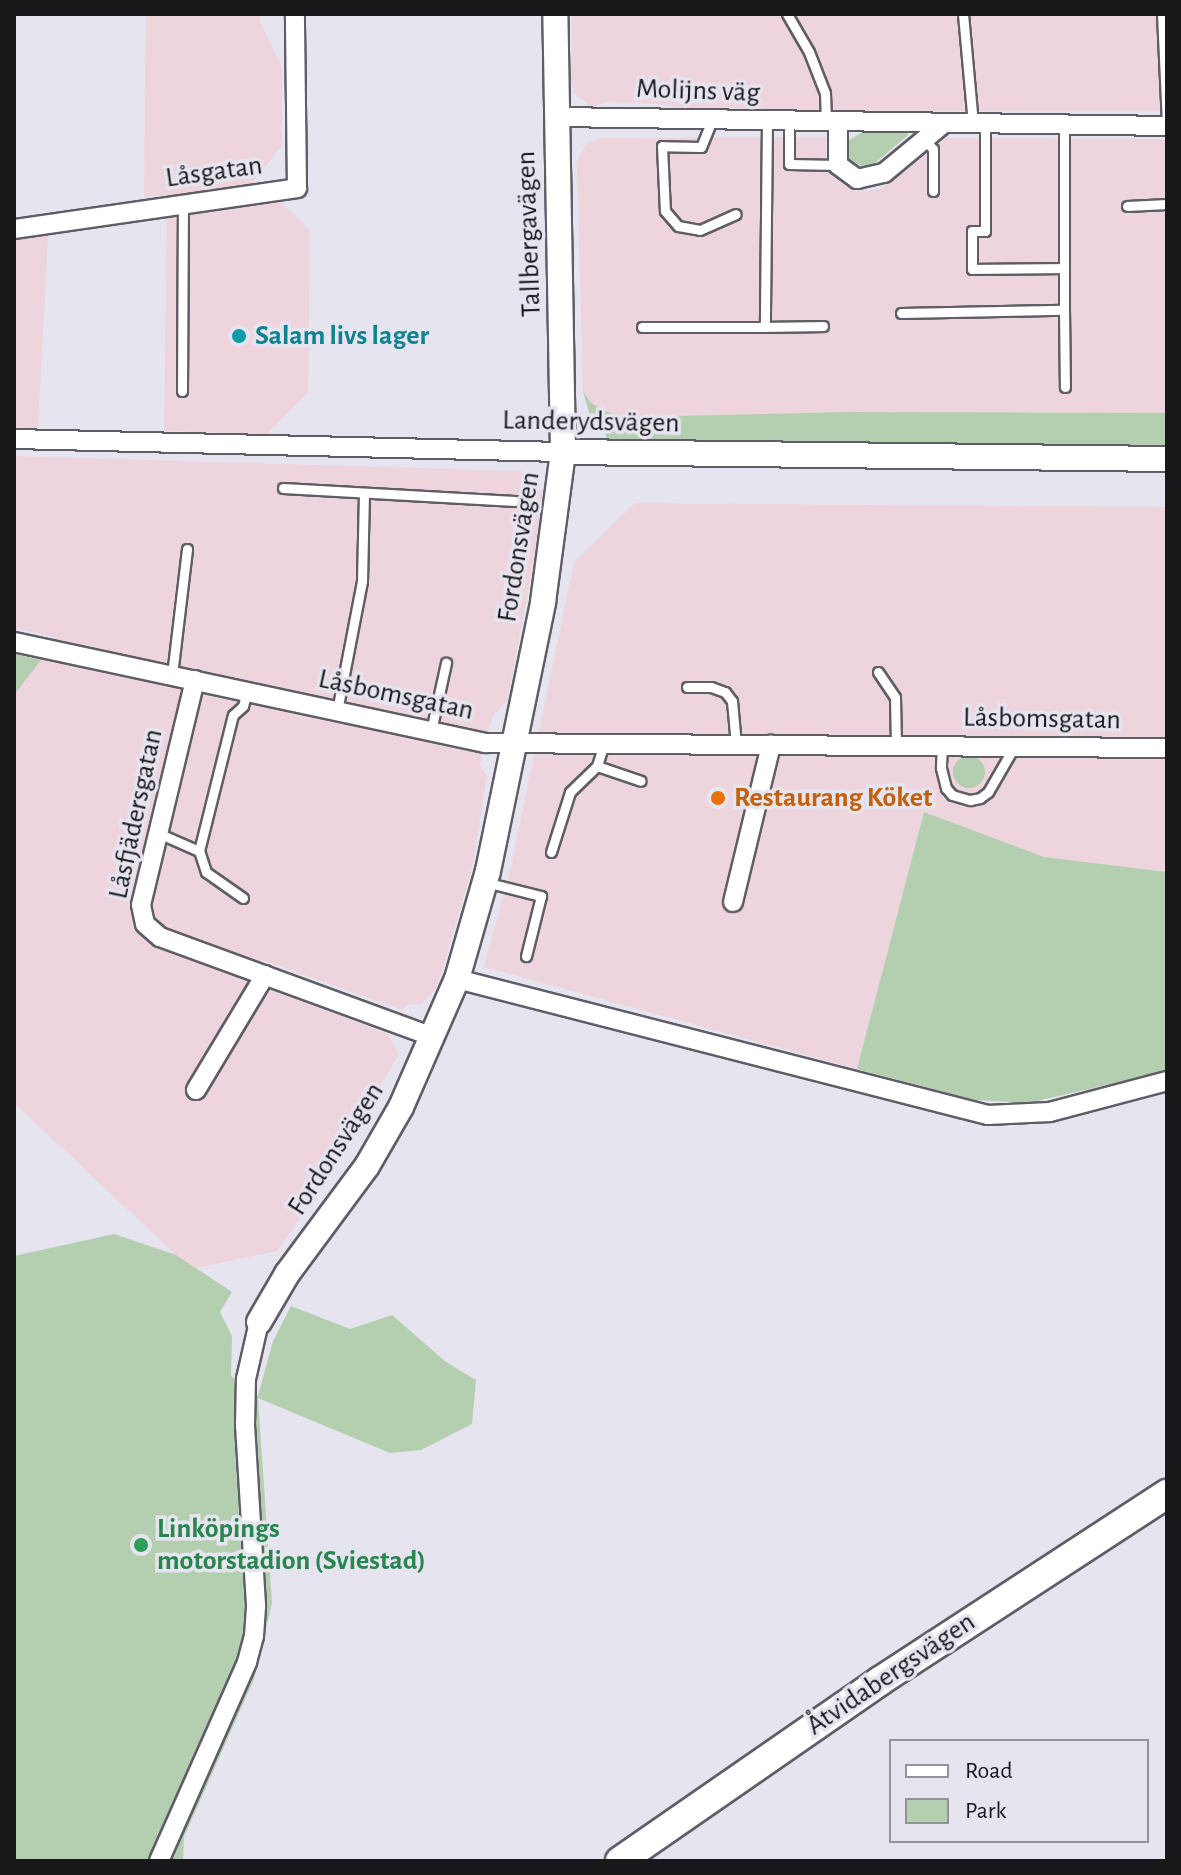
<!DOCTYPE html>
<meta charset="utf-8">
<style>
body{margin:0}
#map{position:relative;width:1181px;height:1875px;overflow:hidden;background:#e6e4ef;font-family:"Alegreya Sans",sans-serif}
div>[style]{position:absolute}
.industrial>*{inset:0;background:#eed4dc}
.green>*{inset:0;background:#b4cfb0}
.round{border-radius:50%}
.roads{filter:drop-shadow(2px 0 #5f5d66) drop-shadow(-2px 0 #5f5d66) drop-shadow(0 2px #5f5d66) drop-shadow(0 -2px #5f5d66)}
.lane>*{height:9px;margin:-4.5px;padding:0 4.5px;transform-origin:4.5px;border-radius:4.5px;background:#fff}
.street>*{height:18px;margin:-9px;padding:0 9px;transform-origin:9px;border-radius:9px;background:#fff}
.secondary>*{height:24px;margin:-12px;padding:0 12px;transform-origin:12px;border-radius:12px;background:#fff}
.primary>*{height:28px;margin:-14px;padding:0 14px;transform-origin:14px;border-radius:14px;background:#fff}
.dots>*{width:22px;height:22px;translate:-50% -50%;box-sizing:border-box;border:4px solid #e6e4ef;border-radius:50%}
span{translate:-50% -50%;white-space:nowrap;text-align:center;line-height:1.15;-webkit-text-stroke:7px #e6e4ef;paint-order:stroke}
.street-label{font-size:28px;color:#18171a}
.culture-label{font-size:28px;color:#0d838f;font-weight:700}
.left{translate:0 -50%;text-align:left}
.food-label{font-size:28px;color:#c56008;font-weight:700}
.leisure-label{font-size:28px;color:#27864d;font-weight:700}
.frame{position:absolute;inset:0;border:16px solid #18171a;pointer-events:none}
.legend{position:absolute;left:889px;top:1739px;width:260px;height:104px;box-sizing:border-box;background:#e6e4ef;border:2px solid #94929a;margin:0;padding:10px 14px;list-style:none;font-size:24px;color:#18171a}
.legend li{display:flex;align-items:center;gap:16px;height:40px}
.legend b{width:40px;border:2px solid #94929a}
</style>
<div id="map">
<div class="industrial">
<i style="clip-path:polygon(146px 14px,260px 14px,260px 22px,282px 67px,282px 146px,247px 189px,144px 197px)"></i>
<i style="clip-path:polygon(572px 14px,1167px 14px,1167px 111px,677px 110px,671px 105px,607px 102px,591px 107px,574px 93px,571px 78px)"></i>
<i style="clip-path:polygon(826px 137px,826px 161px,831px 172px,850px 189px,864px 191px,880px 189px,904px 173px,946px 138px,1167px 139px,1167px 413px,848px 412px,629px 417px,604px 411px,590px 402px,583px 391px,577px 161px,586px 144px,602px 138px)"></i>
<i style="clip-path:polygon(280px 202px,310px 230px,308px 392px,267px 434px,164px 431px,167px 218px)"></i>
<i style="clip-path:polygon(48px 235px,38px 428px,14px 427px,14px 239px)"></i>
<i style="clip-path:polygon(14px 456px,521px 471px,542px 492px,534px 561px,507px 701px,492px 717px,480px 765px,487px 776px,472px 868px,437px 987px,422px 1004px,406px 1005px,403px 1010px,262px 960px,257px 985px,388px 1034px,399px 1054px,320px 1189px,277px 1251px,196px 1268px,176px 1255px,14px 1103px,14px 695px,54px 637px,14px 628px)"></i>
<i style="clip-path:polygon(635px 503px,1167px 507px,1167px 872px,1044px 857px,924px 812px,857px 1069px,484px 967px,509px 876px,574px 563px)"></i>
</div>
<div class="green">
<i style="clip-path:polygon(863px 132px,907px 133px,908px 135px,874px 164px,864px 167px,849px 160px,847px 151px,849px 140px)"></i>
<i style="clip-path:polygon(583px 391px,590px 402px,604px 411px,630px 417px,848px 412px,1167px 413px,1167px 446px,614px 442px,607px 441px,605px 432px,590px 416px)"></i>
<i style="clip-path:polygon(14px 654px,41px 660px,14px 695px)"></i>
<i class="round" style="left:953px;top:756px;width:32px;height:32px"></i>
<i style="clip-path:polygon(924px 812px,1044px 857px,1167px 872px,1167px 1071px,1028px 1103px,975px 1100px,857px 1069px)"></i>
<i style="clip-path:polygon(114px 1234px,176px 1255px,232px 1292px,220px 1312px,232px 1336px,231px 1376px,258px 1396px,273px 1341px,291px 1306px,350px 1329px,392px 1315px,446px 1362px,476px 1380px,472px 1424px,421px 1450px,390px 1453px,258px 1398px,272px 1603px,254px 1679px,184px 1837px,183px 1861px,14px 1861px,14px 1256px)"></i>
</div>
<div class="roads">
<div class="lane">
<i style="left:787px;top:14px;width:44px;rotate:59.9deg"></i>
<i style="left:809px;top:52px;width:44px;rotate:68.7deg"></i>
<i style="left:825px;top:93px;width:29px;rotate:88deg"></i>
<i style="left:963px;top:14px;width:110px;rotate:84.8deg"></i>
<i style="left:1162px;top:14px;width:111px;rotate:87.4deg"></i>
<i style="left:712px;top:120px;width:29px;rotate:112deg"></i>
<i style="left:701px;top:147px;width:39px;rotate:-179deg"></i>
<i style="left:662px;top:146px;width:65px;rotate:87.4deg"></i>
<i style="left:665px;top:211px;width:20px;rotate:49deg"></i>
<i style="left:678px;top:226px;width:22px;rotate:10deg"></i>
<i style="left:700px;top:230px;width:39px;rotate:-24deg"></i>
<i style="left:767px;top:121px;width:206px;rotate:90.6deg"></i>
<i style="left:765px;top:327px;width:58px;rotate:-1deg"></i>
<i style="left:789px;top:122px;width:42px;rotate:90deg"></i>
<i style="left:789px;top:164px;width:49px;rotate:1.2deg"></i>
<i style="left:985px;top:124px;width:107px;rotate:90deg"></i>
<i style="left:985px;top:231px;width:13px;rotate:180deg"></i>
<i style="left:972px;top:231px;width:38px;rotate:90deg"></i>
<i style="left:972px;top:269px;width:92px;rotate:-0.6deg"></i>
<i style="left:924px;top:139px;width:13px;rotate:48deg"></i>
<i style="left:933px;top:149px;width:42px;rotate:90deg"></i>
<i style="left:1127px;top:206px;width:40px;rotate:-2.9deg"></i>
<i style="left:1064px;top:310px;width:77px;rotate:89.3deg"></i>
<i style="left:901px;top:313px;width:163px;rotate:-1.1deg"></i>
<i style="left:1064px;top:310px;width:186px;rotate:-90deg"></i>
<i style="left:642px;top:327px;width:123px"></i>
<i style="left:182px;top:391px;width:186px;rotate:-89.7deg"></i>
<i style="left:283px;top:488px;width:232px;rotate:3.2deg"></i>
<i style="left:878px;top:672px;width:30px;rotate:56deg"></i>
<i style="left:895px;top:697px;width:49px;rotate:88.8deg"></i>
<i style="left:172px;top:675px;width:127px;rotate:-83.2deg"></i>
<i style="left:687px;top:687px;width:24px"></i>
<i style="left:711px;top:687px;width:15px;rotate:20deg"></i>
<i style="left:725px;top:692px;width:11px;rotate:52deg"></i>
<i style="left:732px;top:701px;width:44px;rotate:84.8deg"></i>
<i style="left:337px;top:711px;width:132px;rotate:-79.1deg"></i>
<i style="left:362px;top:581px;width:88px;rotate:-88.7deg"></i>
<i style="left:431px;top:731px;width:70px;rotate:-77.6deg"></i>
<i style="left:942px;top:746px;width:22px;rotate:93deg"></i>
<i style="left:941px;top:768px;width:21px;rotate:76deg"></i>
<i style="left:946px;top:788px;width:9px;rotate:49deg"></i>
<i style="left:952px;top:795px;width:19px;rotate:16deg"></i>
<i style="left:970px;top:800px;width:10px;rotate:-11deg"></i>
<i style="left:980px;top:798px;width:10px;rotate:-37deg"></i>
<i style="left:988px;top:792px;width:52px;rotate:-60deg"></i>
<i style="left:597px;top:766px;width:46px;rotate:18.8deg"></i>
<i style="left:158px;top:833px;width:45px;rotate:23.7deg"></i>
<i style="left:551px;top:852px;width:63px;rotate:-72.4deg"></i>
<i style="left:570px;top:792px;width:37px;rotate:-44deg"></i>
<i style="left:597px;top:766px;width:24px;rotate:-73deg"></i>
<i style="left:485px;top:882px;width:58px;rotate:14deg"></i>
<i style="left:541px;top:896px;width:62px;rotate:104deg"></i>
<i style="left:243px;top:898px;width:45px;rotate:-144.9deg"></i>
<i style="left:206px;top:872px;width:22px;rotate:-108deg"></i>
<i style="left:199px;top:851px;width:140px;rotate:-76deg"></i>
<i style="left:233px;top:715px;width:13px;rotate:-42deg"></i>
<i style="left:243px;top:706px;width:16px;rotate:-75deg"></i>
</div>
<div class="street">
<i style="left:556px;top:117px;width:611px;rotate:0.84deg"></i>
<i style="left:838px;top:122px;width:43px;rotate:90deg"></i>
<i style="left:838px;top:165px;width:24px;rotate:36deg"></i>
<i style="left:857px;top:179px;width:28px;rotate:-13deg"></i>
<i style="left:884px;top:173px;width:77px;rotate:-39.7deg"></i>
<i style="left:14px;top:229px;width:286px;rotate:-8.2deg"></i>
<i style="left:297px;top:188px;width:174px;rotate:-90.7deg"></i>
<i style="left:14px;top:439px;width:549px;rotate:1.36deg"></i>
<i style="left:14px;top:642px;width:482px;rotate:12.1deg"></i>
<i style="left:485px;top:743px;width:682px;rotate:0.42deg"></i>
<i style="left:195px;top:680px;width:231px;rotate:103.5deg"></i>
<i style="left:141px;top:905px;width:19px;rotate:78deg"></i>
<i style="left:145px;top:924px;width:20px;rotate:41deg"></i>
<i style="left:160px;top:937px;width:292px;rotate:20.1deg"></i>
<i style="left:733px;top:902px;width:162px;rotate:-76.4deg"></i>
<i style="left:457px;top:979px;width:548px;rotate:14.37deg"></i>
<i style="left:988px;top:1115px;width:62px;rotate:-2.8deg"></i>
<i style="left:1050px;top:1112px;width:121px;rotate:-14.8deg"></i>
<i style="left:196px;top:1090px;width:134px;rotate:-59deg"></i>
<i style="left:159px;top:1861px;width:218px;rotate:-66.1deg"></i>
<i style="left:247px;top:1662px;width:27px;rotate:-75deg"></i>
<i style="left:254px;top:1636px;width:31px;rotate:-86deg"></i>
<i style="left:256px;top:1605px;width:180px;rotate:-93.5deg"></i>
<i style="left:245px;top:1425px;width:46px;rotate:-88.8deg"></i>
<i style="left:246px;top:1379px;width:58px;rotate:-77.2deg"></i>
</div>
<div class="secondary">
<i style="left:563px;top:452px;width:604px;rotate:0.66deg"></i>
<i style="left:259px;top:1322px;width:56px;rotate:-59.7deg"></i>
<i style="left:287px;top:1274px;width:134px;rotate:-53.5deg"></i>
<i style="left:367px;top:1166px;width:68px;rotate:-60deg"></i>
<i style="left:401px;top:1107px;width:140px;rotate:-66.4deg"></i>
<i style="left:457px;top:979px;width:112px;rotate:-74deg"></i>
<i style="left:488px;top:871px;width:275px;rotate:-78.4deg"></i>
<i style="left:543px;top:602px;width:151px;rotate:-82.4deg"></i>
<i style="left:563px;top:452px;width:438px;rotate:-91deg"></i>
</div>
<div class="primary">
<i style="left:620px;top:1861px;width:316px;rotate:-34.7deg"></i>
<i style="left:880px;top:1681px;width:343px;rotate:-33.1deg"></i>
</div>
</div>
<div class="dots">
<i style="left:239px;top:336px;background:#0f9aa8"></i>
<i style="left:718px;top:798px;background:#e8710a"></i>
<i style="left:141px;top:1545px;background:#2e9e5b"></i>
</div>
<div class="street-label">
<span style="left:698px;top:91px;rotate:2deg">Molijns väg</span>
<span style="left:214px;top:172px;rotate:-8deg">Låsgatan</span>
<span style="left:529px;top:234px;rotate:-92deg">Tallbergavägen</span>
<span style="left:591px;top:422px;rotate:1deg">Landerydsvägen</span>
<span style="left:519px;top:547px;rotate:-81deg">Fordonsvägen</span>
<span style="left:396px;top:695px;rotate:12deg">Låsbomsgatan</span>
<span style="left:1042px;top:719px;rotate:1deg">Låsbomsgatan</span>
<span style="left:136px;top:814px;rotate:-78deg">Låsfjädersgatan</span>
<span style="left:336px;top:1149px;rotate:-57deg">Fordonsvägen</span>
<span style="left:891px;top:1674px;rotate:-34deg">Åtvidabergsvägen</span>
</div>
<div class="culture-label">
<span class="left" style="left:255px;top:336px">Salam livs lager</span>
</div>
<div class="food-label">
<span class="left" style="left:734px;top:798px">Restaurang Köket</span>
</div>
<div class="leisure-label">
<span class="left" style="left:157px;top:1545px">Linköpings<br>motorstadion (Sviestad)</span>
</div>
<div class="frame"></div>
<ul class="legend">
<li><b style="height:10px;background:#fff"></b>Road</li>
<li><b style="height:22px;background:#b4cfb0"></b>Park</li>
</ul>
</div>
